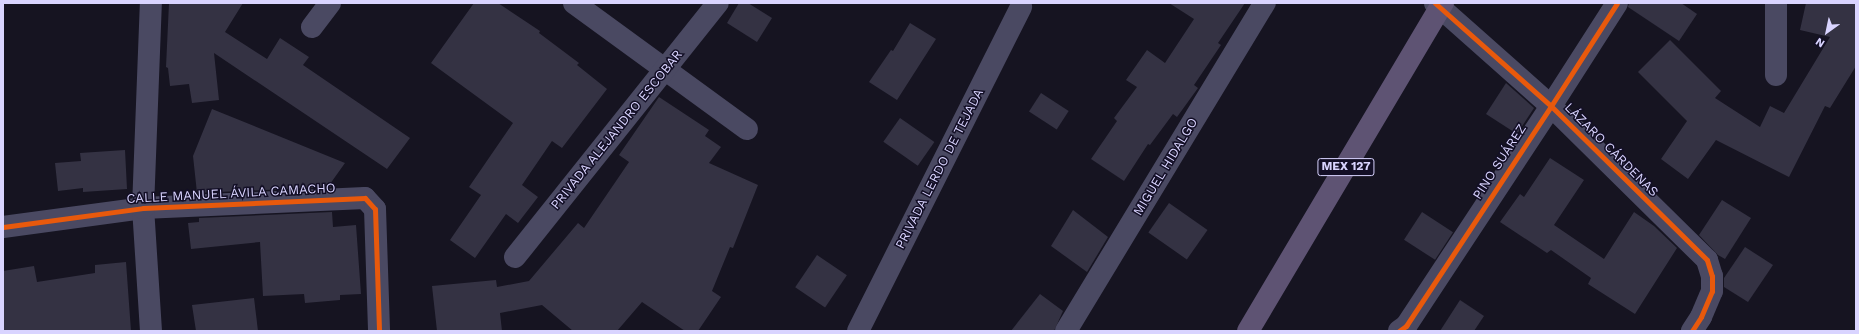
<!DOCTYPE html>
<meta charset="utf-8">
<style>
body{margin:0}
#map{position:relative;width:1859px;height:334px;overflow:hidden;background:#161421;font-family:"Work Sans",sans-serif}
div>[style]{position:absolute}
.building>*{inset:0;background:#343243;transform-origin:0 0}
.minor>*{height:22px;margin:-11px;padding:0 11px;transform-origin:11px;border-radius:11px;background:#4a4962}
.primary>*{height:22px;margin:-11px;padding:0 11px;transform-origin:11px;border-radius:11px;background:#5e5373}
.cycleway>*{height:5px;margin:-2.5px;padding:0 2.5px;transform-origin:2.5px;border-radius:2.5px;background:#e8590c}
span{translate:-50% -50%;white-space:nowrap;text-align:center;line-height:1.15;-webkit-text-stroke:3px #130f26;paint-order:stroke}
.shield-label span{padding:1px 3px;background:#130f26;border:1px solid;border-radius:3px;-webkit-text-stroke-width:0}
.shield-label{font-size:12px;color:#d9d4ff;font-weight:700}
.street-label{font-size:13px;color:#d9d4ff}
.frame{position:absolute;inset:0;border:4px solid #d9d4ff;pointer-events:none}
.north{position:absolute;left:1807px;top:12px;width:40px;height:40px;-webkit-text-stroke:3px #130f26;paint-order:stroke;rotate:213deg;font-size:11px;font-weight:700;line-height:16px;text-align:center;color:#d9d4ff}
.north::after{content:'';display:block;margin:auto;width:14px;height:18px;background:#d9d4ff;clip-path:polygon(50% 0,100% 100%,50% 72%,0 100%)}
</style>
<div id="map">
<div class="building">
<i style="clip-path:polygon(169px 3px,243px 3px,225px 32px,267px 59px,280px 38px,309px 57px,303px 65px,410px 138px,387px 169px,214px 53px,219px 100px,192px 103px,189px 84px,170px 86px,168px 68px,166px 67px)"></i>
<i style="clip-path:polygon(474px 3px,498px 3px,540px 31px,539px 33px,579px 63px,577px 65px,607px 89px,562px 148px,552px 141px,522px 185px,538px 197px,518px 223px,506px 214px,475px 258px,450px 240px,481px 195px,469px 187px,513px 123px,431px 63px)"></i>
<i style="clip-path:polygon(739px 3px,748px 3px,772px 18px,757px 42px,727px 23px)"></i>
<i style="clip-path:polygon(1169px 3px,1245px 3px,1218px 43px,1221px 45px,1194px 85px,1198px 88px,1177px 117px,1173px 114px,1150px 145px,1148px 144px,1124px 181px,1091px 159px,1117px 121px,1114px 118px,1137px 87px,1126px 80px,1147px 50px,1165px 63px,1194px 19px)"></i>
<i style="clip-path:polygon(1629px 3px,1681px 3px,1697px 14px,1679px 41px,1628px 7px)"></i>
<i style="clip-path:polygon(1806px 3px,1856px 3px,1856px 66px,1830px 108px,1825px 106px,1789px 177px,1716px 140px,1688px 179px,1661px 159px,1687px 121px,1638px 72px,1670px 40px,1721px 91px,1715px 98px,1760px 127px,1770px 106px,1784px 113px,1830px 37px,1800px 30px)"></i>
<i style="clip-path:polygon(910px 23px,936px 39px,897px 100px,869px 82px,891px 50px,893px 51px)"></i>
<i style="clip-path:polygon(1506px 83px,1534px 108px,1517px 134px,1486px 114px)"></i>
<i style="left:1041px;top:93px;width:33px;height:22px;rotate:33deg"></i>
<i style="clip-path:polygon(659px 97px,709px 130px,705px 136px,721px 147px,709px 163px,758px 185px,733px 248px,730px 247px,712px 291px,721px 297px,698px 331px,685px 331px,642px 302px,617px 331px,573px 331px,542px 305px,500px 313px,502px 331px,437px 331px,432px 286px,496px 280px,497px 287px,529px 281px,578px 223px,584px 228px,629px 162px,619px 155px)"></i>
<i style="clip-path:polygon(212px 109px,345px 163px,330px 184px,331px 187px,197px 193px,193px 156px)"></i>
<i style="left:900px;top:118px;width:42px;height:29px;rotate:35deg"></i>
<i style="clip-path:polygon(125px 150px,127px 189px,83px 192px,83px 188px,58px 191px,55px 163px,81px 161px,80px 153px)"></i>
<i style="clip-path:polygon(1550px 158px,1584px 180px,1554px 225px,1604px 259px,1634px 212px,1654px 226px,1677px 248px,1635px 314px,1588px 284px,1591px 278px,1551px 250px,1547px 253px,1500px 222px,1520px 194px,1524px 197px)"></i>
<i style="clip-path:polygon(1722px 200px,1751px 218px,1725px 259px,1718px 255px,1699px 235px)"></i>
<i style="left:1169px;top:203px;width:47px;height:36px;rotate:35deg"></i>
<i style="clip-path:polygon(1073px 210px,1108px 237px,1087px 272px,1051px 246px)"></i>
<i style="clip-path:polygon(332px 212px,333px 227px,356px 225px,361px 294px,340px 295px,340px 300px,305px 303px,304px 294px,263px 296px,260px 242px,191px 249px,188px 223px,199px 222px,199px 218px)"></i>
<i style="left:1422px;top:212px;width:37px;height:33px;rotate:33deg"></i>
<i style="clip-path:polygon(1745px 247px,1773px 265px,1748px 302px,1724px 287px,1724px 278px)"></i>
<i style="left:817px;top:255px;width:36px;height:39px;rotate:34deg"></i>
<i style="clip-path:polygon(126px 262px,131px 331px,3px 331px,3px 271px,34px 266px,37px 282px,95px 273px,95px 265px)"></i>
<i style="clip-path:polygon(1040px 294px,1063px 311px,1054px 331px,1011px 331px)"></i>
<i style="clip-path:polygon(254px 298px,258px 331px,196px 331px,192px 305px)"></i>
<i style="clip-path:polygon(1460px 300px,1484px 316px,1474px 331px,1440px 331px)"></i>
</div>
<div class="minor">
<i style="left:574px;top:3px;width:214px;rotate:36.1deg"></i>
<i style="left:1435px;top:3px;width:155px;rotate:41.6deg"></i>
<i style="left:1551px;top:106px;width:219px;rotate:44.6deg"></i>
<i style="left:1707px;top:260px;width:17px;rotate:73deg"></i>
<i style="left:1712px;top:276px;width:15px;rotate:90deg"></i>
<i style="left:1712px;top:291px;width:28px;rotate:113deg"></i>
<i style="left:1701px;top:317px;width:17px;rotate:123deg"></i>
<i style="left:312px;top:27px;width:30px;rotate:-53deg"></i>
<i style="left:1776px;top:75px;width:72px;rotate:-90deg"></i>
<i style="left:3px;top:227px;width:141px;rotate:-7.7deg"></i>
<i style="left:143px;top:208px;width:222px;rotate:-2.6deg"></i>
<i style="left:365px;top:198px;width:15px;rotate:48deg"></i>
<i style="left:375px;top:209px;width:122px;rotate:88.1deg"></i>
<i style="left:515px;top:257px;width:325px;rotate:-51.4deg"></i>
<i style="left:151px;top:331px;width:123px;rotate:-93.7deg"></i>
<i style="left:143px;top:208px;width:205px;rotate:-87.8deg"></i>
<i style="left:858px;top:331px;width:363px;rotate:-63.3deg"></i>
<i style="left:1066px;top:331px;width:384px;rotate:-58.8deg"></i>
<i style="left:1399px;top:331px;width:9px;rotate:-36deg"></i>
<i style="left:1406px;top:326px;width:263px;rotate:-56.6deg"></i>
<i style="left:1551px;top:106px;width:122px;rotate:-57.3deg"></i>
</div>
<div class="primary">
<i style="left:1248px;top:331px;width:382px;rotate:-59.3deg"></i>
</div>
<div class="cycleway">
<i style="left:1435px;top:3px;width:155px;rotate:41.6deg"></i>
<i style="left:1551px;top:106px;width:219px;rotate:44.6deg"></i>
<i style="left:1707px;top:260px;width:17px;rotate:73deg"></i>
<i style="left:1712px;top:276px;width:15px;rotate:90deg"></i>
<i style="left:1712px;top:291px;width:28px;rotate:113deg"></i>
<i style="left:1701px;top:317px;width:17px;rotate:123deg"></i>
<i style="left:3px;top:227px;width:141px;rotate:-7.7deg"></i>
<i style="left:143px;top:208px;width:222px;rotate:-2.6deg"></i>
<i style="left:365px;top:198px;width:15px;rotate:48deg"></i>
<i style="left:375px;top:209px;width:122px;rotate:88.1deg"></i>
<i style="left:1399px;top:331px;width:9px;rotate:-36deg"></i>
<i style="left:1406px;top:326px;width:263px;rotate:-56.6deg"></i>
<i style="left:1551px;top:106px;width:122px;rotate:-57.3deg"></i>
</div>
<div class="shield-label">
<span style="left:1346px;top:167px">MEX 127</span>
</div>
<div class="street-label">
<span style="left:617px;top:130px;rotate:-51deg">PRIVADA ALEJANDRO ESCOBAR</span>
<span style="left:1611px;top:150px;rotate:45deg">LÁZARO CÁRDENAS</span>
<span style="left:1500px;top:162px;rotate:-57deg">PINO SUÁREZ</span>
<span style="left:1166px;top:167px;rotate:-59deg">MIGUEL HIDALGO</span>
<span style="left:940px;top:169px;rotate:-63deg">PRIVADA LERDO DE TEJADA</span>
<span style="left:231px;top:194px;rotate:-3deg">CALLE MANUEL ÁVILA CAMACHO</span>
</div>
<div class="frame"></div>
<div class="north">N</div>
</div>
